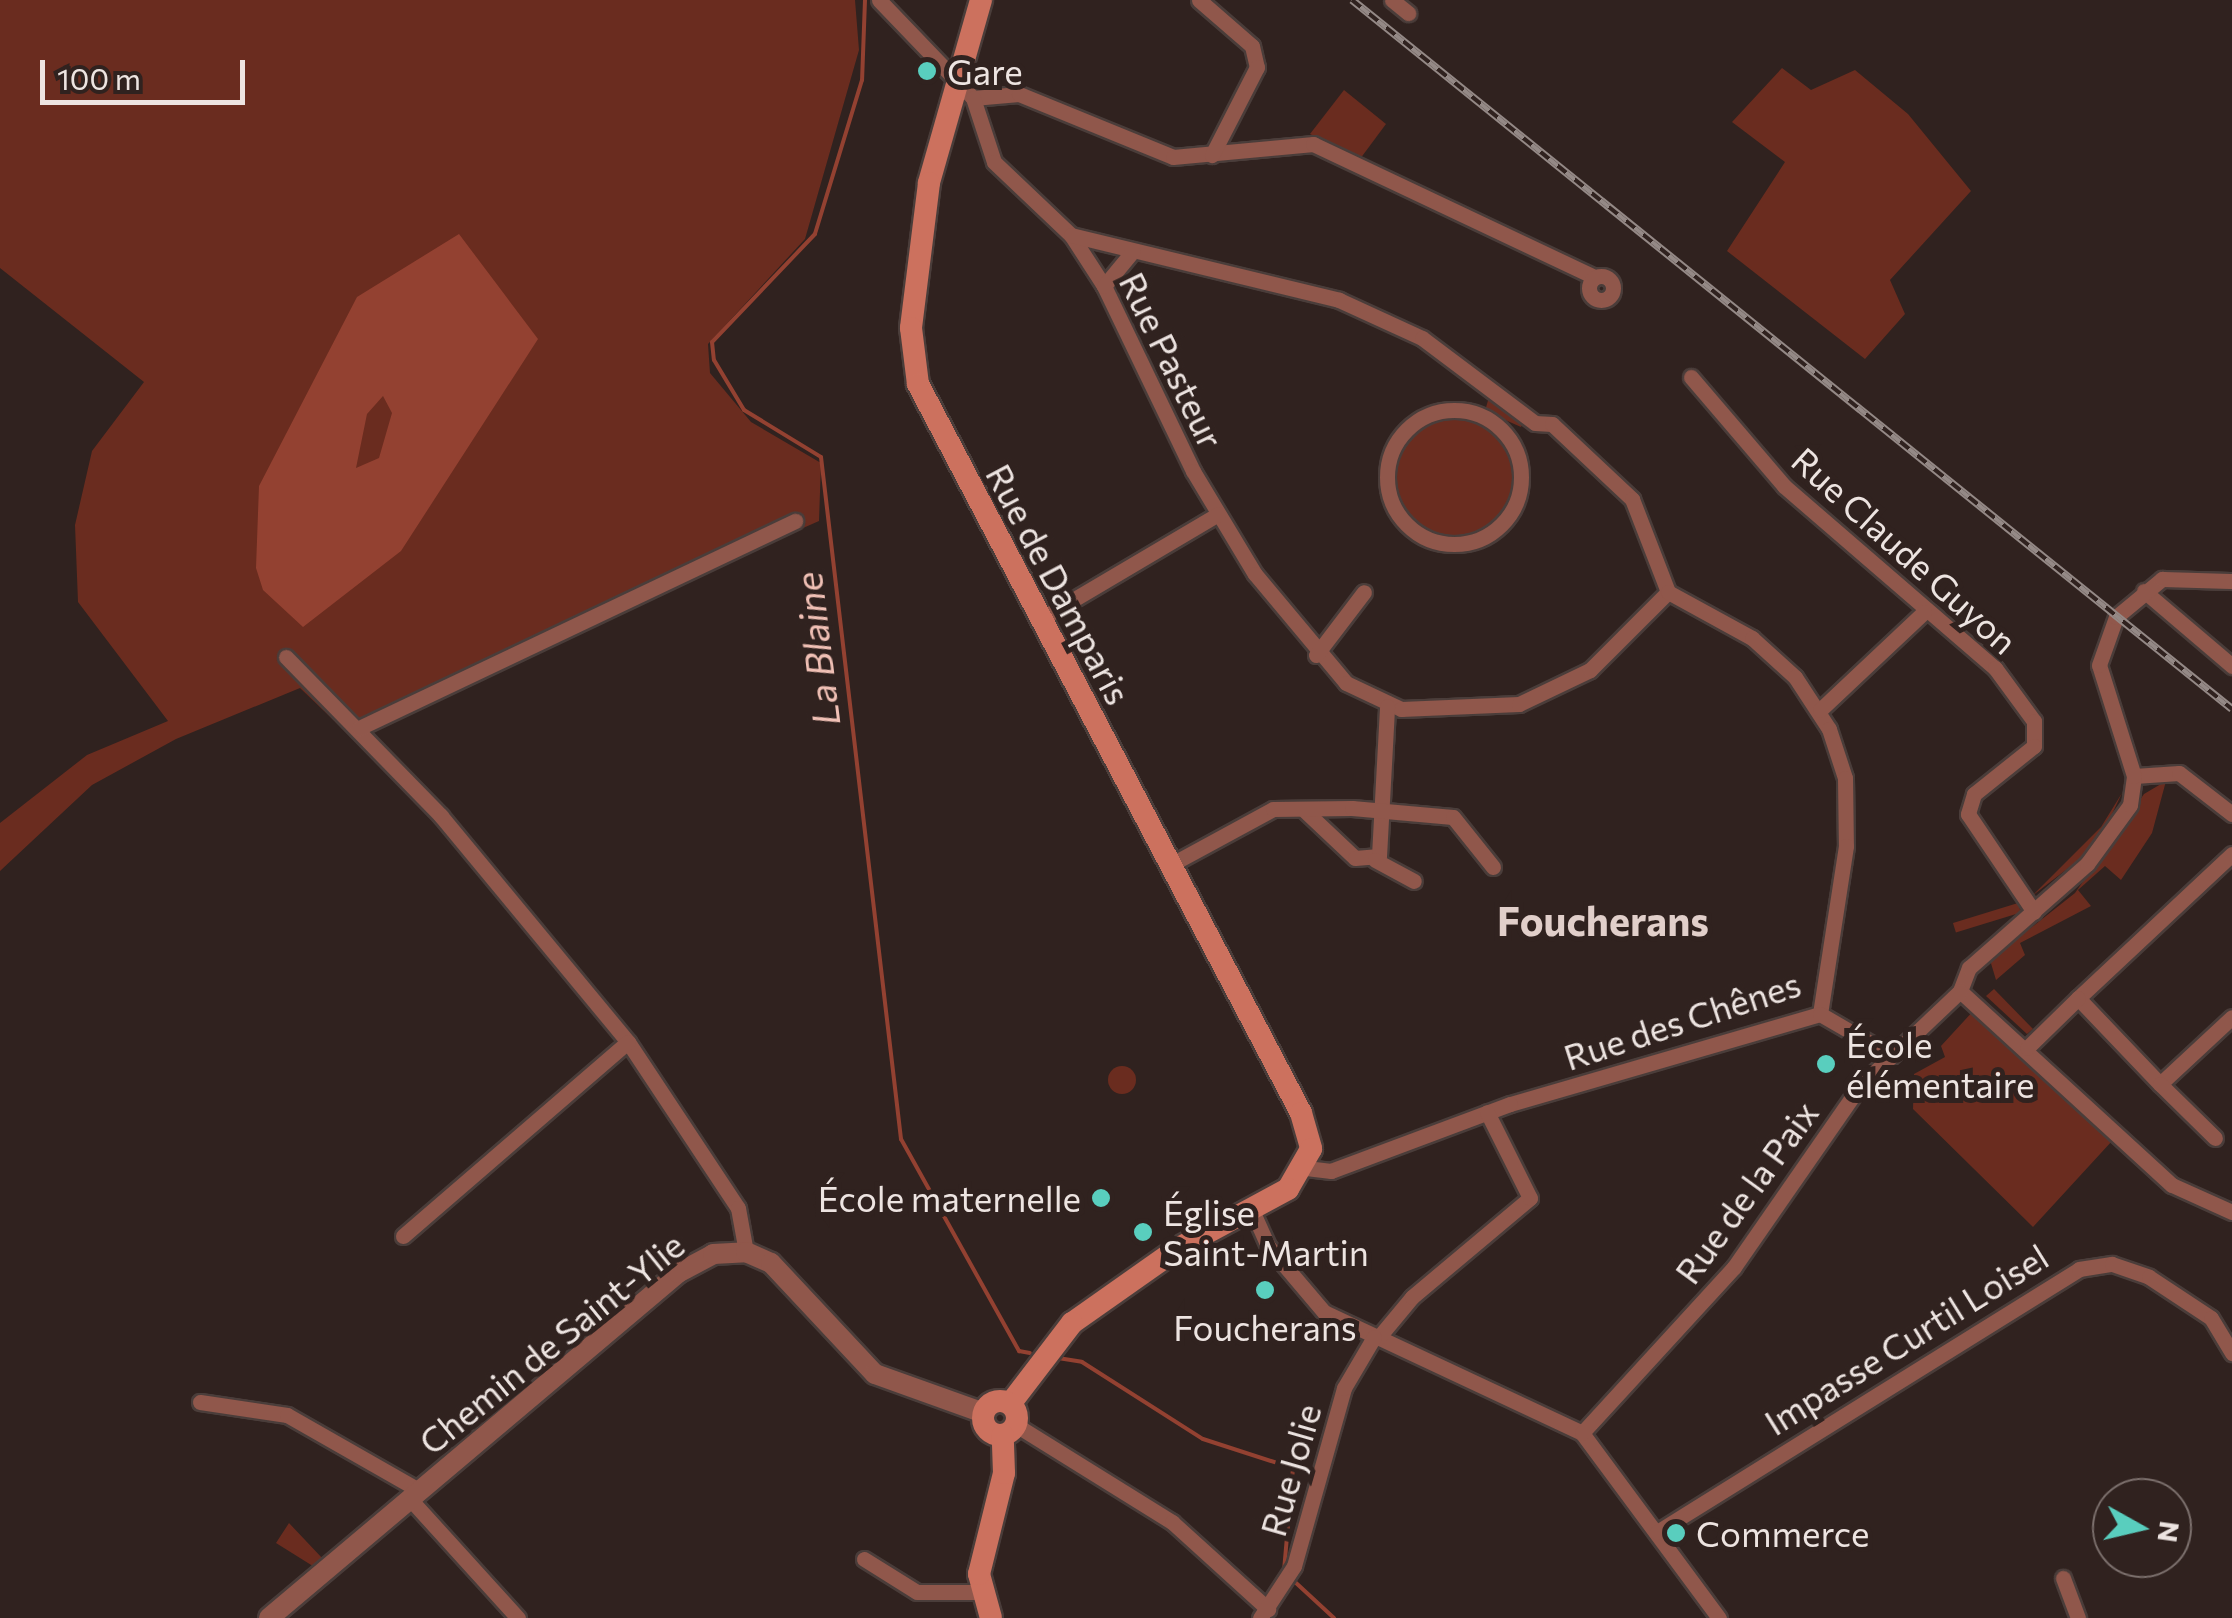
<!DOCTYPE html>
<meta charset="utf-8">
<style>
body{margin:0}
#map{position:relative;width:2232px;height:1618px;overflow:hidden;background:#30221f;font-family:Commissioner,sans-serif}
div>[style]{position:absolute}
.green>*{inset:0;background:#6a2c1f;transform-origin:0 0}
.round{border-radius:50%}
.water>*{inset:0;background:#934131}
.stream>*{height:4px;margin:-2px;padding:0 2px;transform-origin:2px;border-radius:2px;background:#934131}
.roads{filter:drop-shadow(2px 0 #4a3d3a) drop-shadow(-2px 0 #4a3d3a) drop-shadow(0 2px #4a3d3a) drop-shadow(0 -2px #4a3d3a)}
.minor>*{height:15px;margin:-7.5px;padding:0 7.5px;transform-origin:7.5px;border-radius:7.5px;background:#90574b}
.minor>.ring{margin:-7.5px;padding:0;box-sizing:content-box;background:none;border:15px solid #90574b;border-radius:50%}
.tertiary>*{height:20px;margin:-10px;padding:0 10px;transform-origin:10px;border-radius:10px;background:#90574b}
.secondary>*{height:22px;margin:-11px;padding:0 11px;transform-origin:11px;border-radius:11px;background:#cc715e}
.secondary>.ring{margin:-11px;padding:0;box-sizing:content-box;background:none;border:22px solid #cc715e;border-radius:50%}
.rail>*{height:8px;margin-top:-4px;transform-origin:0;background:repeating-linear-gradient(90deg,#30221f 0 11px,#948986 0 22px);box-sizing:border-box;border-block:2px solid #948986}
.dots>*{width:28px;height:28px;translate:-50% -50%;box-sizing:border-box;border:5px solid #30221f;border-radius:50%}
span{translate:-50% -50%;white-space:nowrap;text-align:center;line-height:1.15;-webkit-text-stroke:10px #30221f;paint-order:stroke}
.poi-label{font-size:35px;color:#ede4e1}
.left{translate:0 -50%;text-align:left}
.right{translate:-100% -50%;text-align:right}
.street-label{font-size:35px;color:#ede4e1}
.water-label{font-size:38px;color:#f0c0b5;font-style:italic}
.quarter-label{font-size:40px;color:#e1cfca;font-weight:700}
.north{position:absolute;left:2092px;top:1478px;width:100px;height:100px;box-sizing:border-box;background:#30221f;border:2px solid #7c706d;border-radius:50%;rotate:98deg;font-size:28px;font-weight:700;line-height:40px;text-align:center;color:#ede4e1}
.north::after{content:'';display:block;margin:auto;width:35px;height:45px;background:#59cebe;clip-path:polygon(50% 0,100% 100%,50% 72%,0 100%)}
.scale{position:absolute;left:40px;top:60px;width:205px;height:45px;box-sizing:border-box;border:5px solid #ede4e1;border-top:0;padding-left:12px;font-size:30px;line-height:35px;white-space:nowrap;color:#ede4e1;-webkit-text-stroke:8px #30221f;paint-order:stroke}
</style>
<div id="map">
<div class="green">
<i style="clip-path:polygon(0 0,855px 0,859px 50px,805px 239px,708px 344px,710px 373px,751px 422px,821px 463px,819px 521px,344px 730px,300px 688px,176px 739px,92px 785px,0 871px,0 823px,87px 755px,168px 721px,78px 602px,75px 525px,92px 451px,144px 382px,0 268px)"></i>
<i style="clip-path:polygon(1782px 68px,1811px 90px,1855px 70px,1908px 114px,1971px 191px,1890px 280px,1905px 314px,1865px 359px,1727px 251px,1785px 162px,1732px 122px)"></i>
<i style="clip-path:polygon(1344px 90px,1386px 124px,1360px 159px,1310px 134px)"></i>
<i style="clip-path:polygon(1489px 397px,1523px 423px,1521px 427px,1485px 411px)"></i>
<i class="round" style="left:1392px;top:415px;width:124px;height:124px"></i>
<i style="clip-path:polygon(2166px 781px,2152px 833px,2121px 880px,2105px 866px,2078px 890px,2091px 906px,2020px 943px,2025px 955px,1996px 980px,1990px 960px,2075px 893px,2144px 794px)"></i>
<i style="clip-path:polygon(2122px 793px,2097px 846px,2032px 896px,2101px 827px)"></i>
<i style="left:2018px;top:903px;width:10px;height:68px;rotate:73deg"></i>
<i style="clip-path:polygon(1994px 989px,2033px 1029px,2027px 1034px,1986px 996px)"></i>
<i style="clip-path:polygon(1975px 1009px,2112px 1141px,2033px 1227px,1913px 1109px,1914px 1074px,1945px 1057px,1941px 1046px)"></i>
<i class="round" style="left:1108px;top:1066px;width:28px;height:28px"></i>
<i style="clip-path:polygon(390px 1506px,316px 1568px,276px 1543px,289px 1523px,323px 1559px)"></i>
</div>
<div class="water">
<i style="clip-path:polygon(evenodd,459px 234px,538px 339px,401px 551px,303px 627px,263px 590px,256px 568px,259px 486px,357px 297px,459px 234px,383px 396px,392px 413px,379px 458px,356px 468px,367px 414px,383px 396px)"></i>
</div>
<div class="stream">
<i style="left:865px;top:0;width:80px;rotate:92.1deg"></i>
<i style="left:862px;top:80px;width:161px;rotate:107deg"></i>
<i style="left:815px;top:234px;width:149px;rotate:133.6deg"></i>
<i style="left:712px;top:342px;width:18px;rotate:84deg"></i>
<i style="left:714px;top:360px;width:58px;rotate:59deg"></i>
<i style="left:744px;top:410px;width:90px;rotate:31.4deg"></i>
<i style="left:821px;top:457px;width:687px;rotate:83.31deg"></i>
<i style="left:901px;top:1139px;width:243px;rotate:60.9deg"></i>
<i style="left:1019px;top:1351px;width:11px;rotate:10deg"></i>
<i style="left:1058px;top:1358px;width:24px;rotate:9deg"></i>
<i style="left:1082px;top:1362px;width:143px;rotate:32.5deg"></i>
<i style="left:1203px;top:1439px;width:95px;rotate:17.9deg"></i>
<i style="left:1293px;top:1468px;width:102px;rotate:95deg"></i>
<i style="left:1295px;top:1582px;width:53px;rotate:42.7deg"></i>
</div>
<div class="roads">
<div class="minor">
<i style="left:879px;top:0;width:136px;rotate:46.2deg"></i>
<i style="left:973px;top:98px;width:46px;rotate:-5deg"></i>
<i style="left:1019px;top:94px;width:166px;rotate:22.2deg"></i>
<i style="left:1173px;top:157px;width:141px;rotate:-5.3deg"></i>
<i style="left:1313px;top:144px;width:312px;rotate:25.3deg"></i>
<i style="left:1199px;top:0;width:70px;rotate:41deg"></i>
<i style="left:1252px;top:46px;width:22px;rotate:77deg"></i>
<i style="left:1257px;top:67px;width:99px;rotate:117.1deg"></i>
<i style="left:1392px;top:0;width:21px;rotate:39deg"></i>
<i style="left:973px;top:98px;width:67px;rotate:71.8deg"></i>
<i style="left:994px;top:162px;width:106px;rotate:43.5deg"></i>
<i style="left:1071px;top:235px;width:61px;rotate:57.1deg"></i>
<i style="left:1104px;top:286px;width:205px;rotate:64.3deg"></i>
<i style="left:1193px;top:471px;width:120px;rotate:59deg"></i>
<i style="left:1255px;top:574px;width:142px;rotate:50.1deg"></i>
<i style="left:1346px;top:683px;width:61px;rotate:25.3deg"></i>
<i style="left:1401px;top:709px;width:118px;rotate:-2.4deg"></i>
<i style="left:1519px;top:704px;width:79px;rotate:-25.6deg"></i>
<i style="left:1590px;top:670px;width:110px;rotate:-45deg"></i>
<i style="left:1071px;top:235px;width:276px;rotate:13.6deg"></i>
<i style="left:1339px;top:300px;width:91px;rotate:24.6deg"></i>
<i style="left:1422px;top:338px;width:141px;rotate:37deg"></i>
<i style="left:1535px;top:423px;width:17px;rotate:3deg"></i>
<i style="left:1552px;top:424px;width:110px;rotate:43.2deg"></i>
<i style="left:1632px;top:499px;width:100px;rotate:68.8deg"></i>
<i style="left:1668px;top:592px;width:96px;rotate:28.7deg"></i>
<i style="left:1752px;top:638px;width:58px;rotate:42.2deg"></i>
<i style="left:1795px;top:677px;width:62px;rotate:56.8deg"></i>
<i style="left:1829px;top:729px;width:52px;rotate:71.9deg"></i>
<i style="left:1845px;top:778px;width:68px;rotate:89.2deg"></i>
<i style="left:1846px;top:846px;width:170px;rotate:98.8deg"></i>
<i style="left:1820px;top:1014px;width:323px;rotate:163.8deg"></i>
<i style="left:1510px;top:1104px;width:191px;rotate:159.5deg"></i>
<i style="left:1331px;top:1171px;width:23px;rotate:-173deg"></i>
<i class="ring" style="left:1589px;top:276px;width:9px;height:9px"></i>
<i style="left:1104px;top:286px;width:45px;rotate:-50.4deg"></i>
<i style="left:1691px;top:377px;width:143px;rotate:49.5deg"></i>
<i style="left:1784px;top:486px;width:279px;rotate:40.8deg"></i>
<i style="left:1995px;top:668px;width:66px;rotate:53.7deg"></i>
<i style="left:2034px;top:721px;width:25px;rotate:90deg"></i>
<i style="left:2034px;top:746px;width:77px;rotate:141.3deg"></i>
<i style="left:1974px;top:794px;width:21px;rotate:107deg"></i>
<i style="left:1968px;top:814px;width:118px;rotate:56deg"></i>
<i class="ring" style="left:1387px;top:410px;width:119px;height:119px"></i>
<i style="left:2144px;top:591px;width:116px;rotate:40.4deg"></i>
<i style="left:1039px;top:620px;width:208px;rotate:-30.6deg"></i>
<i style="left:1316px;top:655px;width:79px;rotate:-52.7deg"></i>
<i style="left:286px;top:657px;width:222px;rotate:45.7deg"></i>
<i style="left:441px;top:816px;width:293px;rotate:50.4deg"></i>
<i style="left:628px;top:1042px;width:199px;rotate:56.5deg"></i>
<i style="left:738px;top:1208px;width:45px;rotate:79.7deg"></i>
<i style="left:1820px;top:710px;width:143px;rotate:-43.3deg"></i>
<i style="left:359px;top:728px;width:483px;rotate:-25.4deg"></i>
<i style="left:2134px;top:776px;width:45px;rotate:-3.8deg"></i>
<i style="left:2179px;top:773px;width:67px;rotate:37.7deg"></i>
<i style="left:1303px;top:809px;width:71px;rotate:43.3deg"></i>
<i style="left:1355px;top:858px;width:24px;rotate:-5deg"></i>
<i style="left:1379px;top:856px;width:150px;rotate:-86.9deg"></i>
<i style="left:2232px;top:854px;width:211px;rotate:136.9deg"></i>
<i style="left:2078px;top:998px;width:119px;rotate:46.4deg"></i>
<i style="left:2160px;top:1084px;width:98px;rotate:-42.9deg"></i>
<i style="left:1375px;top:860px;width:44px;rotate:28.3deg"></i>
<i style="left:1170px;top:865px;width:117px;rotate:-28.5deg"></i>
<i style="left:1273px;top:809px;width:79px;rotate:-0.7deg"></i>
<i style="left:1352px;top:808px;width:101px;rotate:5.1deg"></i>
<i style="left:1453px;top:817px;width:64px;rotate:51.3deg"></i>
<i style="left:1960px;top:991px;width:25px;rotate:-69deg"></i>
<i style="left:1969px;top:968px;width:157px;rotate:-41.4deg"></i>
<i style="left:2087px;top:864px;width:73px;rotate:-53.9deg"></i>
<i style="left:2130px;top:805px;width:29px;rotate:-82deg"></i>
<i style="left:2134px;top:776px;width:116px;rotate:-107.5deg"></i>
<i style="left:2099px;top:665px;width:51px;rotate:-70.5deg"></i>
<i style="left:2116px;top:617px;width:60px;rotate:-39.6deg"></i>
<i style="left:2162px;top:579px;width:70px;rotate:1.6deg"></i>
<i style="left:1960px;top:991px;width:287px;rotate:42.5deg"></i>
<i style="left:2172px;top:1185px;width:66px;rotate:24.2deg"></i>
<i style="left:1820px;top:1014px;width:80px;rotate:30.1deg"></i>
<i style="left:2027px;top:1048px;width:71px;rotate:-44.4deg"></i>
<i style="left:2160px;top:1084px;width:77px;rotate:44.5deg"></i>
<i style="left:1251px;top:1208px;width:42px;rotate:65.9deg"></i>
<i style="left:1268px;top:1246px;width:87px;rotate:49.7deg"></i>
<i style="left:1324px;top:1312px;width:285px;rotate:25.1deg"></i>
<i style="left:1582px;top:1433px;width:230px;rotate:53.5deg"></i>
<i style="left:403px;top:1236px;width:297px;rotate:-40.8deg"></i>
<i style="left:1378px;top:1338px;width:53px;rotate:-50.3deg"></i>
<i style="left:1412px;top:1297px;width:154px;rotate:-40deg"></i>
<i style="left:1530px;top:1198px;width:96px;rotate:-116.6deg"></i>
<i style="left:200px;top:1402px;width:88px;rotate:8.5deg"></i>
<i style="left:287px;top:1415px;width:153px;rotate:29.7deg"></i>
<i style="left:1016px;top:1425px;width:184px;rotate:31.9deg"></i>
<i style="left:1172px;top:1522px;width:130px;rotate:42.2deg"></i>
<i style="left:1582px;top:1433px;width:225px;rotate:-47.5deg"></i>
<i style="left:1734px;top:1267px;width:219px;rotate:-55.2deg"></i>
<i style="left:1859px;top:1087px;width:139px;rotate:-43.5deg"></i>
<i style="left:410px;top:1499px;width:161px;rotate:47.8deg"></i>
<i style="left:1657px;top:1532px;width:497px;rotate:-31.9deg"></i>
<i style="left:2079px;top:1269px;width:33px;rotate:-9deg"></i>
<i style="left:2112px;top:1264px;width:39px;rotate:19deg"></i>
<i style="left:2149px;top:1277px;width:74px;rotate:33.5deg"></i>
<i style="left:2211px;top:1318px;width:41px;rotate:59deg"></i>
<i style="left:864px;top:1559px;width:62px;rotate:31.9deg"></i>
<i style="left:917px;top:1592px;width:63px"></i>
<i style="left:2063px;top:1578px;width:43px;rotate:69.4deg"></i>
<i style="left:1260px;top:1618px;width:62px;rotate:-56.8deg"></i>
<i style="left:1294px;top:1566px;width:185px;rotate:-74.3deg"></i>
<i style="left:1344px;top:1388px;width:59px;rotate:-59.5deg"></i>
</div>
<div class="tertiary">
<i style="left:269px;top:1618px;width:535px;rotate:-40.15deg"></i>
<i style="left:678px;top:1273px;width:40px;rotate:-28deg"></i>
<i style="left:713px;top:1254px;width:33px;rotate:-3deg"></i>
<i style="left:746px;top:1252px;width:27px;rotate:24deg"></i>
<i style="left:771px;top:1263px;width:152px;rotate:46.9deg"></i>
<i style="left:875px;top:1374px;width:116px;rotate:19.7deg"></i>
</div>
<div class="secondary">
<i style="left:981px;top:0;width:190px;rotate:105.9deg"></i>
<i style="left:929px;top:183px;width:146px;rotate:97.1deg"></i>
<i style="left:911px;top:328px;width:56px;rotate:82.9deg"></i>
<i style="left:918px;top:384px;width:823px;rotate:62.28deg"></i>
<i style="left:1301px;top:1113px;width:37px;rotate:74deg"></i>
<i style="left:1311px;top:1149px;width:46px;rotate:119.9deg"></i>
<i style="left:1288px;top:1189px;width:126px;rotate:151.6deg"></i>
<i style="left:1177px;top:1249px;width:128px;rotate:144.8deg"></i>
<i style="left:1072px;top:1323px;width:102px;rotate:127.4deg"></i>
<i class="ring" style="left:983px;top:1401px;width:12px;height:12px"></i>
<i style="left:991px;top:1618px;width:46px;rotate:-105.3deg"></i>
<i style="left:979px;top:1574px;width:104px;rotate:-76.1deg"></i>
<i style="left:1004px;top:1473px;width:38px;rotate:-92deg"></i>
</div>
</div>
<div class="rail">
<i style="left:1352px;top:0;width:1130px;rotate:38.86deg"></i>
</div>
<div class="dots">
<i style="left:927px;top:71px;background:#59cebe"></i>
<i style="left:1826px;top:1064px;background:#59cebe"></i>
<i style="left:1101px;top:1198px;background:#59cebe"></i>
<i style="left:1143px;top:1232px;background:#59cebe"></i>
<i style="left:1265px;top:1290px;background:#59cebe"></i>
<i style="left:1676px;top:1533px;background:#59cebe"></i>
</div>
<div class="poi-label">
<span class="left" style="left:947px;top:71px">Gare</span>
<span class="left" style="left:1846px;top:1064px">École<br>élémentaire</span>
<span class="right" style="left:1081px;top:1198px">École maternelle</span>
<span class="left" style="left:1163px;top:1232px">Église<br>Saint-Martin</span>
<span style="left:1265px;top:1327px">Foucherans</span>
<span class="left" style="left:1696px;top:1533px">Commerce</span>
</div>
<div class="street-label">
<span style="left:1172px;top:360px;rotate:64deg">Rue Pasteur</span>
<span style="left:1905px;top:550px;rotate:42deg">Rue Claude Guyon</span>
<span style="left:1059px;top:584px;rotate:62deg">Rue de Damparis</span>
<span style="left:1682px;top:1020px;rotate:-18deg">Rue des Chênes</span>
<span style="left:1746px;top:1192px;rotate:-54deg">Rue de la Paix</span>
<span style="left:1906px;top:1339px;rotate:-32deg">Impasse Curtil Loisel</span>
<span style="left:551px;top:1343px;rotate:-39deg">Chemin de Saint-Ylie</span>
<span style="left:1290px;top:1470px;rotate:-74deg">Rue Jolie</span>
</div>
<div class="water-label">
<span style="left:816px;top:649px;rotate:-97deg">La Blaine</span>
</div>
<div class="quarter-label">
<span style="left:1603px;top:920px">Foucherans</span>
</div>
<div class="north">N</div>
<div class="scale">100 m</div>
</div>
